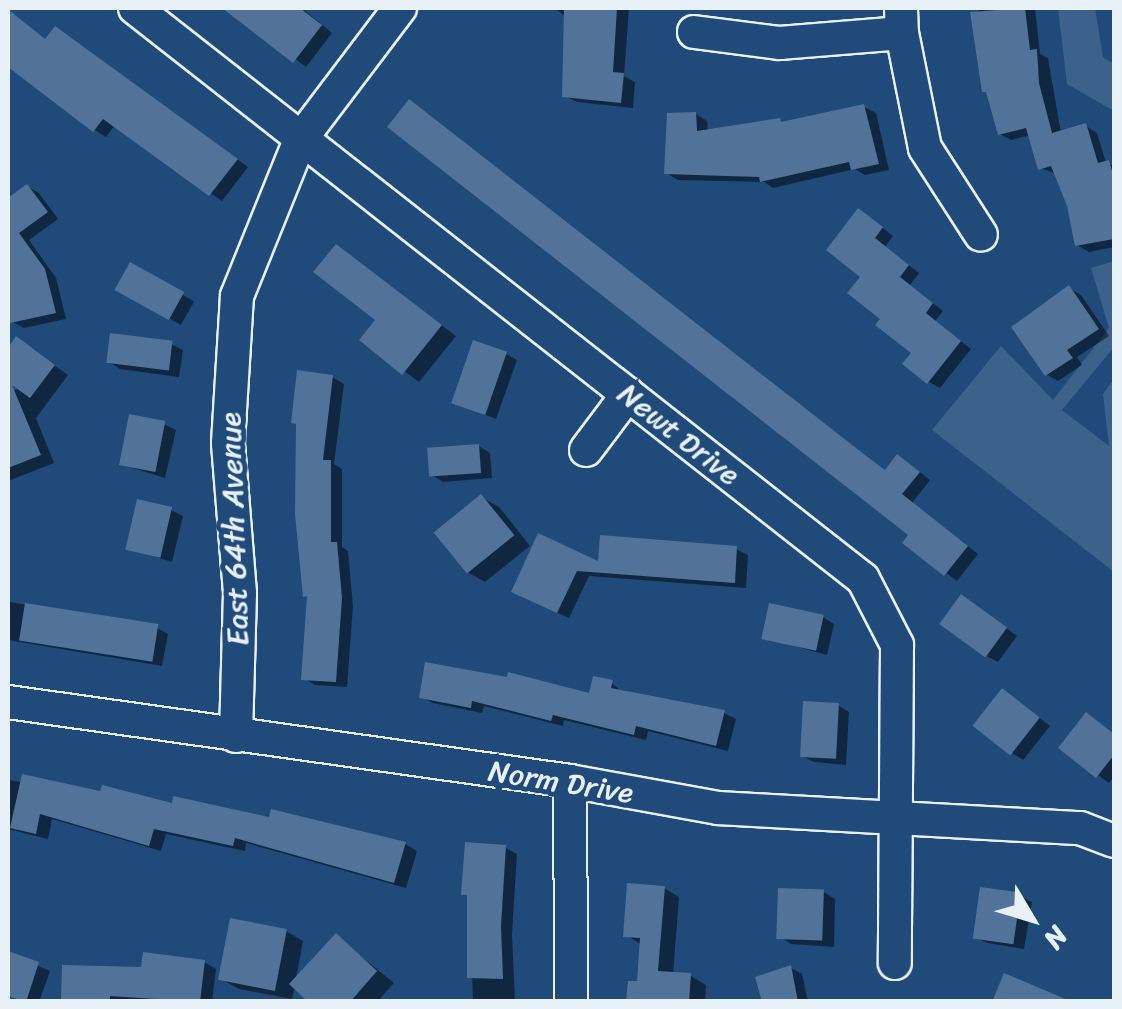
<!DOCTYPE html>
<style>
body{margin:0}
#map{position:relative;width:1122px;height:1009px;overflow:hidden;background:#1f4a7a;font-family:Sriracha,sans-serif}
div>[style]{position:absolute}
.green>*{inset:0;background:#3c628c}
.shadow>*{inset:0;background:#0007;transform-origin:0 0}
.building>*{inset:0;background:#517399;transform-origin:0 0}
.roads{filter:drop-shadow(2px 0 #e8f1f8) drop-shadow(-2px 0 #e8f1f8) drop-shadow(0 2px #e8f1f8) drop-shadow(0 -2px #e8f1f8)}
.minor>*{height:32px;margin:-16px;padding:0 16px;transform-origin:16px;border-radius:16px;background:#1f4a7a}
span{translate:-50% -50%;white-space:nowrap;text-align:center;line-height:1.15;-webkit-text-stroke:10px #1f4a7a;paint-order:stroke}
.street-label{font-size:30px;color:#e8f1f8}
.frame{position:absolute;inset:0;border:10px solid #e8f1f8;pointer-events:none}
.north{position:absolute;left:982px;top:869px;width:100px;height:100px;-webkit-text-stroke:8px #1f4a7a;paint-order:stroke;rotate:128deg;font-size:28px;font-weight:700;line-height:40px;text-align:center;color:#e8f1f8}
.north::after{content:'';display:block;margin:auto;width:35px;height:45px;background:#e8f1f8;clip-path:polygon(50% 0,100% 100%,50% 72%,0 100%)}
</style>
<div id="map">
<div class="green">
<i style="clip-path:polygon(1058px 8px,1095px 8px,1103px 57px,1114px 64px,1114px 111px,1067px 84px)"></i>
<i style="clip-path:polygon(1114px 261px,1114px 347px,1062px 410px,1109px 446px,1103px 394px,1114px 379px,1114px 572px,932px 430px,1001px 346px,1053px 400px,1109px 328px,1091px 268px)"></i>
</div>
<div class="shadow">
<i style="clip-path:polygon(227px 8px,302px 8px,332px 33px,306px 67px)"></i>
<i style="clip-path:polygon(554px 8px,629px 8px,624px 76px,635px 82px,633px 108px,577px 102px,565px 96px,566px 17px)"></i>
<i style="clip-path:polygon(978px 8px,1035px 8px,1040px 54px,1048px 58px,1061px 133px,1086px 126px,1097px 133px,1106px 163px,1114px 166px,1114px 247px,1089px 252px,1077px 245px,1070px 205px,1057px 174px,1040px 168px,1031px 135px,1011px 140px,1000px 134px)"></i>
<i style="clip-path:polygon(8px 9px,47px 41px,67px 35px,248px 167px,222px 201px,115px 125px,106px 137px,95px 130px,8px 64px)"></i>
<i style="clip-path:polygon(864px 107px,876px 113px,889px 170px,865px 175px,855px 169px,773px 188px,764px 182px,678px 180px,666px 173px,696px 114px,707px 121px,708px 132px,784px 124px)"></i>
<i style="clip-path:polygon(27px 186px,39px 193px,58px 219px,29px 240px,56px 278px,66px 319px,24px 328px,13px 322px,8px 299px,8px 194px,11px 198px)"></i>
<i style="clip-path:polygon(870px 218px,893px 236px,885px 247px,919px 273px,910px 285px,943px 311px,935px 321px,971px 349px,940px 388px,929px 382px,914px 353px,884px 319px,863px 276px)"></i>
<i style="clip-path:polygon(336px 247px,456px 336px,419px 382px,362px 340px,378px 320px)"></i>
<i style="left:131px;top:265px;width:73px;height:27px;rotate:30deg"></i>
<i style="clip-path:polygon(1069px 288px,1081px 295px,1109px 336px,1077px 357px,1082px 365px,1058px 381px,1046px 374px)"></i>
<i style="clip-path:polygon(17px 339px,68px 375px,36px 418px,54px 463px,8px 481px,8px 393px,20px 388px,8px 379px,8px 352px)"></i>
<i style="clip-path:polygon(171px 344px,183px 350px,179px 377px,120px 369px,109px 362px)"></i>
<i style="clip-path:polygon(506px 354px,517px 360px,496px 419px,454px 402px)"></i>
<i style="clip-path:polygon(332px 377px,344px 384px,334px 464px,342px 469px,342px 547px,348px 551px,353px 606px,347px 687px,315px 685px,304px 678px,309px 597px,306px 595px)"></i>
<i style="clip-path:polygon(164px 424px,176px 430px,165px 478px,120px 464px)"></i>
<i style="clip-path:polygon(479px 446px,490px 453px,492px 478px,443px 482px,432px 475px)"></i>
<i style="clip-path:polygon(909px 464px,930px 480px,912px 503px,978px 554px,957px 581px,905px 543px,912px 534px,887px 472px)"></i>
<i style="clip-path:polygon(481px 497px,499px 507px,530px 546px,485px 582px,467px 572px,436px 533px)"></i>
<i style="clip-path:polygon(171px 510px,183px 516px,172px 562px,128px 548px)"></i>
<i style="clip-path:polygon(539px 537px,601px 564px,736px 549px,748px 555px,746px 588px,589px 576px,569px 618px,525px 598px)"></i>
<i style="clip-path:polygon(8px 588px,10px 602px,157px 628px,168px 634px,162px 666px,8px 640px)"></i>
<i style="clip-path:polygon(974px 604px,1017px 636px,998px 662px,986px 656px)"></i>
<i style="clip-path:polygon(823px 617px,834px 624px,827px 655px,765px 638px)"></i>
<i style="clip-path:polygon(612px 683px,623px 693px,724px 713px,736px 719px,728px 751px,648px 731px,646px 740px,564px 720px,563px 726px,484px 706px,482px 713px,433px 703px,421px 697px,590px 696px)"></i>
<i style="clip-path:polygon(1014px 698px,1050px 726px,1023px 760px,1012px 753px)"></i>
<i style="clip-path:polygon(838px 705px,849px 712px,846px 765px,814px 762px,802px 756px)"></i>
<i style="clip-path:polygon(1098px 722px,1114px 735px,1114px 776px,1109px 783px,1061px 748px)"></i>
<i style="clip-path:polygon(8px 780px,405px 844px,417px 851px,406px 888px,246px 843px,245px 851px,166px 834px,161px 851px,52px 819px,48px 839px,8px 829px)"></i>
<i style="clip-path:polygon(506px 848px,517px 854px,512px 934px,515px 1002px,473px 1002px,470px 897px,464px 893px)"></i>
<i style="clip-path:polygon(664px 888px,679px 897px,673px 975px,691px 976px,706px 985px,705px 1002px,629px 1002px,639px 984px,642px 945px,626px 935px)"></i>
<i style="clip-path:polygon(824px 892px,835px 899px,834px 947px,791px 944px,780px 937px)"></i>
<i style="clip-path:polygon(1020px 896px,1032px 902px,1024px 949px,987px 943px,975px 937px)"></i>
<i style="clip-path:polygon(286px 931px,303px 941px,296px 979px,336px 936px,394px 983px,377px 1002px,312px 1002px,295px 986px,292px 999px,239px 989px,221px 979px)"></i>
<i style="clip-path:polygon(8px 953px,50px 971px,39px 1002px,8px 996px)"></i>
<i style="clip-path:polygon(204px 962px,216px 969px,212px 1002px,64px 1002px,143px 970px)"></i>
<i style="clip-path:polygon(791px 968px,802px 974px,808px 1002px,765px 1002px)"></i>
</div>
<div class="building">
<i style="clip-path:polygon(222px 8px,300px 8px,322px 25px,293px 63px)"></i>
<i style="clip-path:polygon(564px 8px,617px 8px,613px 72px,624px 73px,621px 103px,562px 97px)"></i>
<i style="clip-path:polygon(1025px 8px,1030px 50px,1037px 49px,1039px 83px,1052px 133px,1086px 123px,1098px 163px,1109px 160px,1114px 178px,1114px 239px,1075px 246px,1067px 206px,1051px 166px,1038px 170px,1026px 128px,998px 135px,986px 92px,982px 92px,970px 12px)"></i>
<i style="clip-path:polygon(8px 9px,45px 39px,55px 26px,238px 159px,209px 196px,103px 119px,93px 132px,8px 67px)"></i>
<i style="clip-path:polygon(409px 99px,865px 455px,885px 470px,897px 454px,920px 472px,902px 494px,968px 546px,944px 576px,902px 543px,908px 535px,387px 127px)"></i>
<i style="clip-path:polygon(864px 104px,879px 164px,851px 170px,849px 162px,760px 182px,759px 177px,664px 174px,667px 113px,696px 112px,697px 131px,780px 118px,781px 122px)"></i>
<i style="clip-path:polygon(27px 184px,48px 212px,19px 233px,45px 269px,56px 313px,10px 323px,8px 198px)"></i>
<i style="clip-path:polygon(858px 208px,883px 227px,875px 238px,909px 265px,900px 277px,933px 303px,926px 313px,961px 341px,927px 384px,902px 364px,911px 353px,875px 325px,880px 319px,847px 293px,860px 277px,826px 250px)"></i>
<i style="clip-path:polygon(336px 244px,442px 325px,402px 375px,359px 340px,375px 320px,313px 272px)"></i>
<i style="left:130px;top:262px;width:62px;height:32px;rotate:29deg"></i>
<i style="clip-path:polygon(1069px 285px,1099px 329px,1067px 350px,1073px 358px,1045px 376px,1011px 327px)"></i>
<i style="left:110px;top:333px;width:63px;height:30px;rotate:7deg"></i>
<i style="clip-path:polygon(16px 336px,55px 365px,30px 398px,12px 385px,41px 455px,8px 468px,8px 348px)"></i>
<i style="left:473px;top:340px;width:36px;height:67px;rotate:19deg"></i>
<i style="clip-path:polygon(297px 370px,333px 375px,323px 460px,331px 460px,331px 542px,337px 542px,342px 598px,336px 682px,301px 680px,307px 596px,303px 597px,295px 514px,296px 424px,291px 423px)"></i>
<i style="left:129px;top:414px;width:37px;height:52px;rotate:11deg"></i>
<i style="left:479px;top:444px;width:29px;height:52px;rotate:86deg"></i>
<i style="left:481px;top:494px;width:53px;height:61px;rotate:51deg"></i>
<i style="left:137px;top:499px;width:36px;height:52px;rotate:13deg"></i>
<i style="clip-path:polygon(538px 533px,598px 561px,600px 535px,737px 546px,735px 583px,577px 571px,557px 613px,511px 592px)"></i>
<i style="left:961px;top:594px;width:57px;height:37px;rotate:36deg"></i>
<i style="left:25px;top:603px;width:135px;height:38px;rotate:9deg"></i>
<i style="left:769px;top:603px;width:56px;height:37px;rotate:12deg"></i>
<i style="clip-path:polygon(425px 662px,507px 677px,508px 672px,589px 693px,593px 676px,613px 680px,611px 688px,725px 710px,716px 746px,636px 726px,634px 735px,553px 715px,551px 721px,472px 701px,471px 708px,419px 698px)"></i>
<i style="left:1002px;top:688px;width:48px;height:48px;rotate:38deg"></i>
<i style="left:803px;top:701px;width:36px;height:56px;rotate:3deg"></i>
<i style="clip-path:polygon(1086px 712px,1114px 734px,1114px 755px,1096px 778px,1058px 748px)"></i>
<i style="clip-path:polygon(22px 774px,100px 791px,102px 785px,172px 803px,173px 796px,269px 817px,271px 809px,406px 842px,394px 883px,235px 838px,233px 846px,154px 829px,149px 846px,40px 814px,36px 834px,10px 828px)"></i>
<i style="clip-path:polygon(465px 842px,506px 845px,501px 926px,503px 979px,467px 978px,467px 895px,461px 895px)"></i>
<i style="clip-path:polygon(627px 883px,665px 886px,658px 971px,691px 973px,689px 1002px,626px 1002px,628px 981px,637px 981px,640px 938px,623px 937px)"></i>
<i style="left:980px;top:887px;width:41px;height:52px;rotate:8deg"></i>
<i style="left:778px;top:888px;width:46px;height:51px;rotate:2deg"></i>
<i style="left:230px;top:918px;width:58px;height:63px;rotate:11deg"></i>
<i style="clip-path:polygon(336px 933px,377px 971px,350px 1002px,308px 1002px,289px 984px)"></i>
<i style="clip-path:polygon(8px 951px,39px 962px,26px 1002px,8px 996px)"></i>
<i style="clip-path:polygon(143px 952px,205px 960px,200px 1002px,110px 996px,110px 1002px,61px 1002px,62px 965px,141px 967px)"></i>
<i style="clip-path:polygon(791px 965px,798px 1002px,762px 1002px,755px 977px)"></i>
<i style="clip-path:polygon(1004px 973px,1070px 1001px,1070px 1002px,992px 1002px)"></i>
</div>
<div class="roads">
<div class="minor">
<i style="left:135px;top:8px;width:925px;rotate:38.11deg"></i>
<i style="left:863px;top:579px;width:74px;rotate:62.7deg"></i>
<i style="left:897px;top:645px;width:318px;rotate:90.4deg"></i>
<i style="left:901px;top:8px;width:25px;rotate:88deg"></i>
<i style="left:902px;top:33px;width:117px;rotate:78.7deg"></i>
<i style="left:925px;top:148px;width:103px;rotate:57.2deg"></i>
<i style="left:694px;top:32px;width:87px;rotate:7.3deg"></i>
<i style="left:780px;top:43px;width:122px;rotate:-4.7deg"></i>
<i style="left:586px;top:450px;width:70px;rotate:-53.1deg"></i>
<i style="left:8px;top:702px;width:568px;rotate:8deg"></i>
<i style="left:570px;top:781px;width:150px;rotate:10.3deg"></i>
<i style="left:718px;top:808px;width:363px;rotate:3.2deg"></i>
<i style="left:1080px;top:828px;width:36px;rotate:21deg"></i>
<i style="left:236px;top:736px;width:143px;rotate:-88.4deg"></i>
<i style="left:240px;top:593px;width:150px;rotate:-94.6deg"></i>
<i style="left:228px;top:443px;width:147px;rotate:-86.5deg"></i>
<i style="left:237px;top:296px;width:168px;rotate:-68deg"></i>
<i style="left:300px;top:140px;width:166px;rotate:-52.9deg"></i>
<i style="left:570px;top:781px;width:221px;rotate:89.7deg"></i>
</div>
</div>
<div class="street-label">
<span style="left:679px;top:434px;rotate:38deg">Newt Drive</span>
<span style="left:234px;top:529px;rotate:-92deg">East 64th Avenue</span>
<span style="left:561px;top:782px;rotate:9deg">Norm Drive</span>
</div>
<div class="frame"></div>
<div class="north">N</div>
</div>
